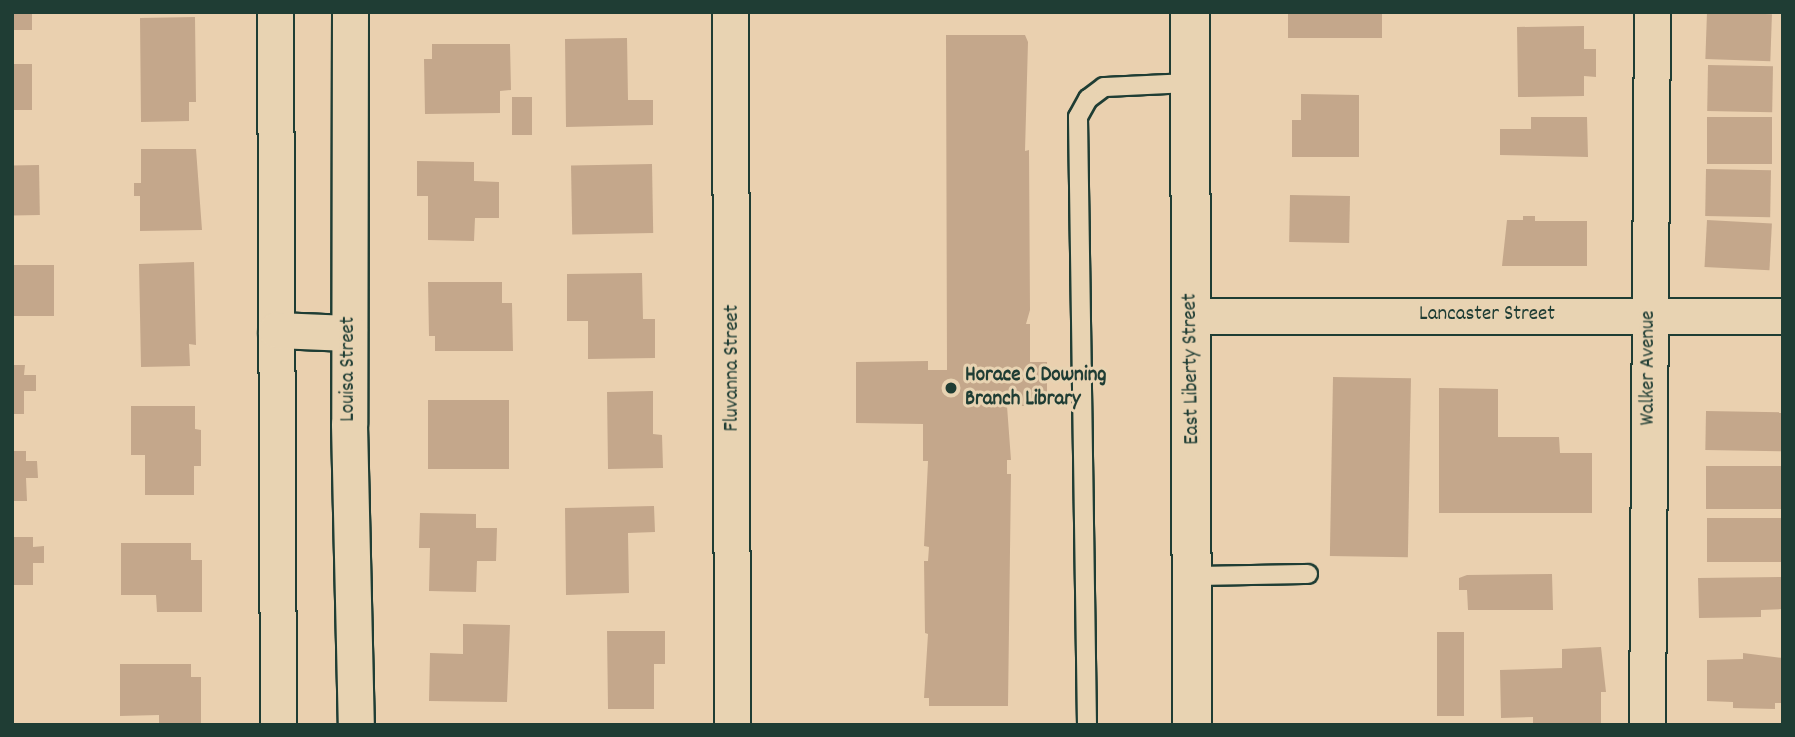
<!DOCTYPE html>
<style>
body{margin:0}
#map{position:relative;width:1795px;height:737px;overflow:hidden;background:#ead0af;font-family:Dekko,sans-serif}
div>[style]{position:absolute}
.building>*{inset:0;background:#c4a78b;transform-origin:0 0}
.roads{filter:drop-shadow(2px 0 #1f3d34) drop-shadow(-2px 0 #1f3d34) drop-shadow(0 2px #1f3d34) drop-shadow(0 -2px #1f3d34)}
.lane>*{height:18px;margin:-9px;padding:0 9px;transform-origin:9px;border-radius:9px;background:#e8d3b2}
.street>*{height:35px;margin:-17.5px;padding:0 17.5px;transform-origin:17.5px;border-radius:17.5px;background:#e8d3b2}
.secondary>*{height:38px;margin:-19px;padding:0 19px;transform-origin:19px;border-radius:19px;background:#e8d3b2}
.dots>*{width:19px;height:19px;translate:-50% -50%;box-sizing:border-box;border:4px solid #e8d3b2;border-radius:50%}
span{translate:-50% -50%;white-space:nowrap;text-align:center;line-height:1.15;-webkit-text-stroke:6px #e8d3b2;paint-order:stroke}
.street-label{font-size:21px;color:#1f3d34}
.poi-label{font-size:21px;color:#1f3d34;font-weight:700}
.left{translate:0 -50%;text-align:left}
.frame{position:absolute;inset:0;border:14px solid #1f3d34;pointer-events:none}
</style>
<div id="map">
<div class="building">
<i style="left:12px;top:12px;width:20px;height:18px"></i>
<i style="left:1288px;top:12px;width:94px;height:26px"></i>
<i style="left:1707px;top:12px;width:65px;height:47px;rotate:2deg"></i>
<i style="clip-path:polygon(195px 17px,196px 102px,189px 102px,189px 121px,141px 122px,140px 18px)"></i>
<i style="clip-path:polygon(1584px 26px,1584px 49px,1596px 49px,1596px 77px,1584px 76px,1584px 96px,1518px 97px,1517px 27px)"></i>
<i style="clip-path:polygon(946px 35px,1025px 35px,1028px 42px,1025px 151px,1029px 150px,1030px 310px,1026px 324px,1030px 324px,1030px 362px,1047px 362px,1047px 406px,1007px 406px,1011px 460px,1007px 460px,1007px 474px,1011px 474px,1008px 706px,929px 706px,929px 698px,924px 698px,928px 634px,925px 633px,924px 561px,928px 561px,929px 547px,924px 546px,928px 461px,923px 461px,923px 424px,856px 423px,856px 362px,928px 361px,928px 370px,947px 370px)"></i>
<i style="clip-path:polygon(627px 38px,628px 100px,653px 100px,653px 125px,566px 127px,565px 39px)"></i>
<i style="clip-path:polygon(432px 44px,510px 44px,511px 90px,500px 91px,500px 113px,425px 114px,424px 59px,432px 59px)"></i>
<i style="left:12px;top:64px;width:20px;height:46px"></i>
<i style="left:1708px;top:65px;width:65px;height:46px;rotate:1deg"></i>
<i style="clip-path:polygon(1301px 94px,1359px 95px,1359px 157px,1292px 157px,1292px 120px,1301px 120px)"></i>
<i style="left:512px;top:97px;width:20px;height:38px"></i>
<i style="clip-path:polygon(1531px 117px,1587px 117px,1588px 157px,1500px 155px,1500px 129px,1531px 129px)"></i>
<i style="left:1707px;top:117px;width:65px;height:47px"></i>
<i style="clip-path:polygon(141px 149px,196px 149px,202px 230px,140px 231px,140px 196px,134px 196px,134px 183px,141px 183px)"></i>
<i style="clip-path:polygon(417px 161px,474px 162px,474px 181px,499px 182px,499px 218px,475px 218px,474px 241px,428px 240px,428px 196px,417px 196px)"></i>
<i style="left:652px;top:164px;width:69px;height:81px;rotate:89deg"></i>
<i style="left:39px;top:165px;width:50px;height:27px;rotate:89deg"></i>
<i style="left:1706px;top:169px;width:65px;height:47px;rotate:1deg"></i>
<i style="left:1290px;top:195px;width:60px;height:47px;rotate:1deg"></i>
<i style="clip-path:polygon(1523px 216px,1535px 216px,1535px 221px,1587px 221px,1587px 266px,1502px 266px,1507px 220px,1523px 220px)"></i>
<i style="left:1707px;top:220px;width:65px;height:47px;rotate:3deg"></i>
<i style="clip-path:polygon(194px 262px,196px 345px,189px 344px,190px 366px,141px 367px,139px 264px)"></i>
<i style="left:12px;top:265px;width:42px;height:51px"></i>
<i style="clip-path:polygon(642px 273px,643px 319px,655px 319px,655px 358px,588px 359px,588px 321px,567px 321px,567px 274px)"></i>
<i style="clip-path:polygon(428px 282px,502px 282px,502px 303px,512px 303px,513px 351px,435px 351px,435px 336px,429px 336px)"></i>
<i style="clip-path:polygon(12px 365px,25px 365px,24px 375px,36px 375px,36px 391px,24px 391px,24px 414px,12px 414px)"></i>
<i style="left:1333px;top:377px;width:78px;height:179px;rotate:1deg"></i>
<i style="clip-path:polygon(1439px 388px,1498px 389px,1498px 437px,1559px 437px,1560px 453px,1592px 453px,1592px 513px,1439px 513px)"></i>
<i style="clip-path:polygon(653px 391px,653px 434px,662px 435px,663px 468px,608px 469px,607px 392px)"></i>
<i style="left:428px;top:400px;width:81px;height:69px"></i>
<i style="clip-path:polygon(131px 406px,195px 406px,195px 429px,201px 430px,201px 466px,194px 466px,194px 495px,145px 495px,145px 455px,131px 455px)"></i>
<i style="left:1706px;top:411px;width:77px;height:39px;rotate:1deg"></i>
<i style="clip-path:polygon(12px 451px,26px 451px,26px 461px,37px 461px,38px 478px,26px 478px,27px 501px,12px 501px)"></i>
<i style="left:1706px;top:466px;width:77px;height:43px"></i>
<i style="clip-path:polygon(654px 506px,655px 532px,628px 533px,629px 593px,566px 595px,565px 508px)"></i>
<i style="clip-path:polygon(420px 513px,476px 514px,476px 528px,497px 528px,496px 561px,477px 561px,476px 592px,429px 591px,430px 548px,419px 548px)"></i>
<i style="left:1783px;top:518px;width:44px;height:76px;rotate:90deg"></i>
<i style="clip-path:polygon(12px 537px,33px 537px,33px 547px,44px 546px,44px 563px,33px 563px,33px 585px,12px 585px)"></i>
<i style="clip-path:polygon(121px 543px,191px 543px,191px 560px,202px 560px,202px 612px,157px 612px,156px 595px,121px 595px)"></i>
<i style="clip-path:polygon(1552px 574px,1553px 610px,1468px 610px,1467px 590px,1459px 590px,1459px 578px,1467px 575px)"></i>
<i style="clip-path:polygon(1782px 577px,1783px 609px,1761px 610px,1761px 617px,1699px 618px,1698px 578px)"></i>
<i style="clip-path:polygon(463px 624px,510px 625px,507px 702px,429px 701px,430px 653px,463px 654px)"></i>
<i style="clip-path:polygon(607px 631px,665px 631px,665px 664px,654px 664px,654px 709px,608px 709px)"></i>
<i style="left:1437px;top:632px;width:27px;height:84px"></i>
<i style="clip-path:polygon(1601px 647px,1606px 692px,1601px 692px,1601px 723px,1533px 724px,1533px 717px,1501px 718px,1500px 670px,1562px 668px,1562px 649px)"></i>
<i style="clip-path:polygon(1743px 653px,1783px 658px,1783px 703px,1775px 703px,1775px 709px,1733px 708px,1733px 702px,1707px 701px,1707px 660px,1743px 659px)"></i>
<i style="clip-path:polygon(120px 664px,191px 664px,191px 677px,201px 677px,201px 725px,159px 725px,159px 715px,120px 716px)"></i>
</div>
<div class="roads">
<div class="lane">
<i style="left:1194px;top:576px;width:114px;rotate:-1deg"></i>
<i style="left:1087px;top:725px;width:608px;rotate:-90.85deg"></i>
<i style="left:1078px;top:117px;width:21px;rotate:-61deg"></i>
<i style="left:1088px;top:99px;width:20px;rotate:-37deg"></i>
<i style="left:1104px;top:87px;width:86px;rotate:-2.7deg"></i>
</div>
<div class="street">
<i style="left:275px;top:12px;width:713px;rotate:89.76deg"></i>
<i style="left:350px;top:12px;width:412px;rotate:90.1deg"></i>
<i style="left:349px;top:424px;width:301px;rotate:88.7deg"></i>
<i style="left:730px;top:12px;width:713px;rotate:89.84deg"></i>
<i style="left:1191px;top:316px;width:592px"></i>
<i style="left:276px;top:330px;width:73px;rotate:2.4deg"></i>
<i style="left:1647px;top:725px;width:713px;rotate:-89.6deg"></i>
</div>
<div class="secondary">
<i style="left:1190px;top:12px;width:713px;rotate:89.84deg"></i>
</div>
</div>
<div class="dots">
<i style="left:951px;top:388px;background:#1f3d34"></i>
</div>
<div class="street-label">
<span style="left:1487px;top:315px">Lancaster Street</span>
<span style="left:733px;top:368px;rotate:-90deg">Fluvanna Street</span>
<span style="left:1649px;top:368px;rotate:-90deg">Walker Avenue</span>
<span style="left:349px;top:369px;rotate:-90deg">Louisa Street</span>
<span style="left:1192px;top:369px;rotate:-91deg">East Liberty Street</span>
</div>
<div class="poi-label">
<span class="left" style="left:965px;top:388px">Horace C Downing<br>Branch Library</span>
</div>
<div class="frame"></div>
</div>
